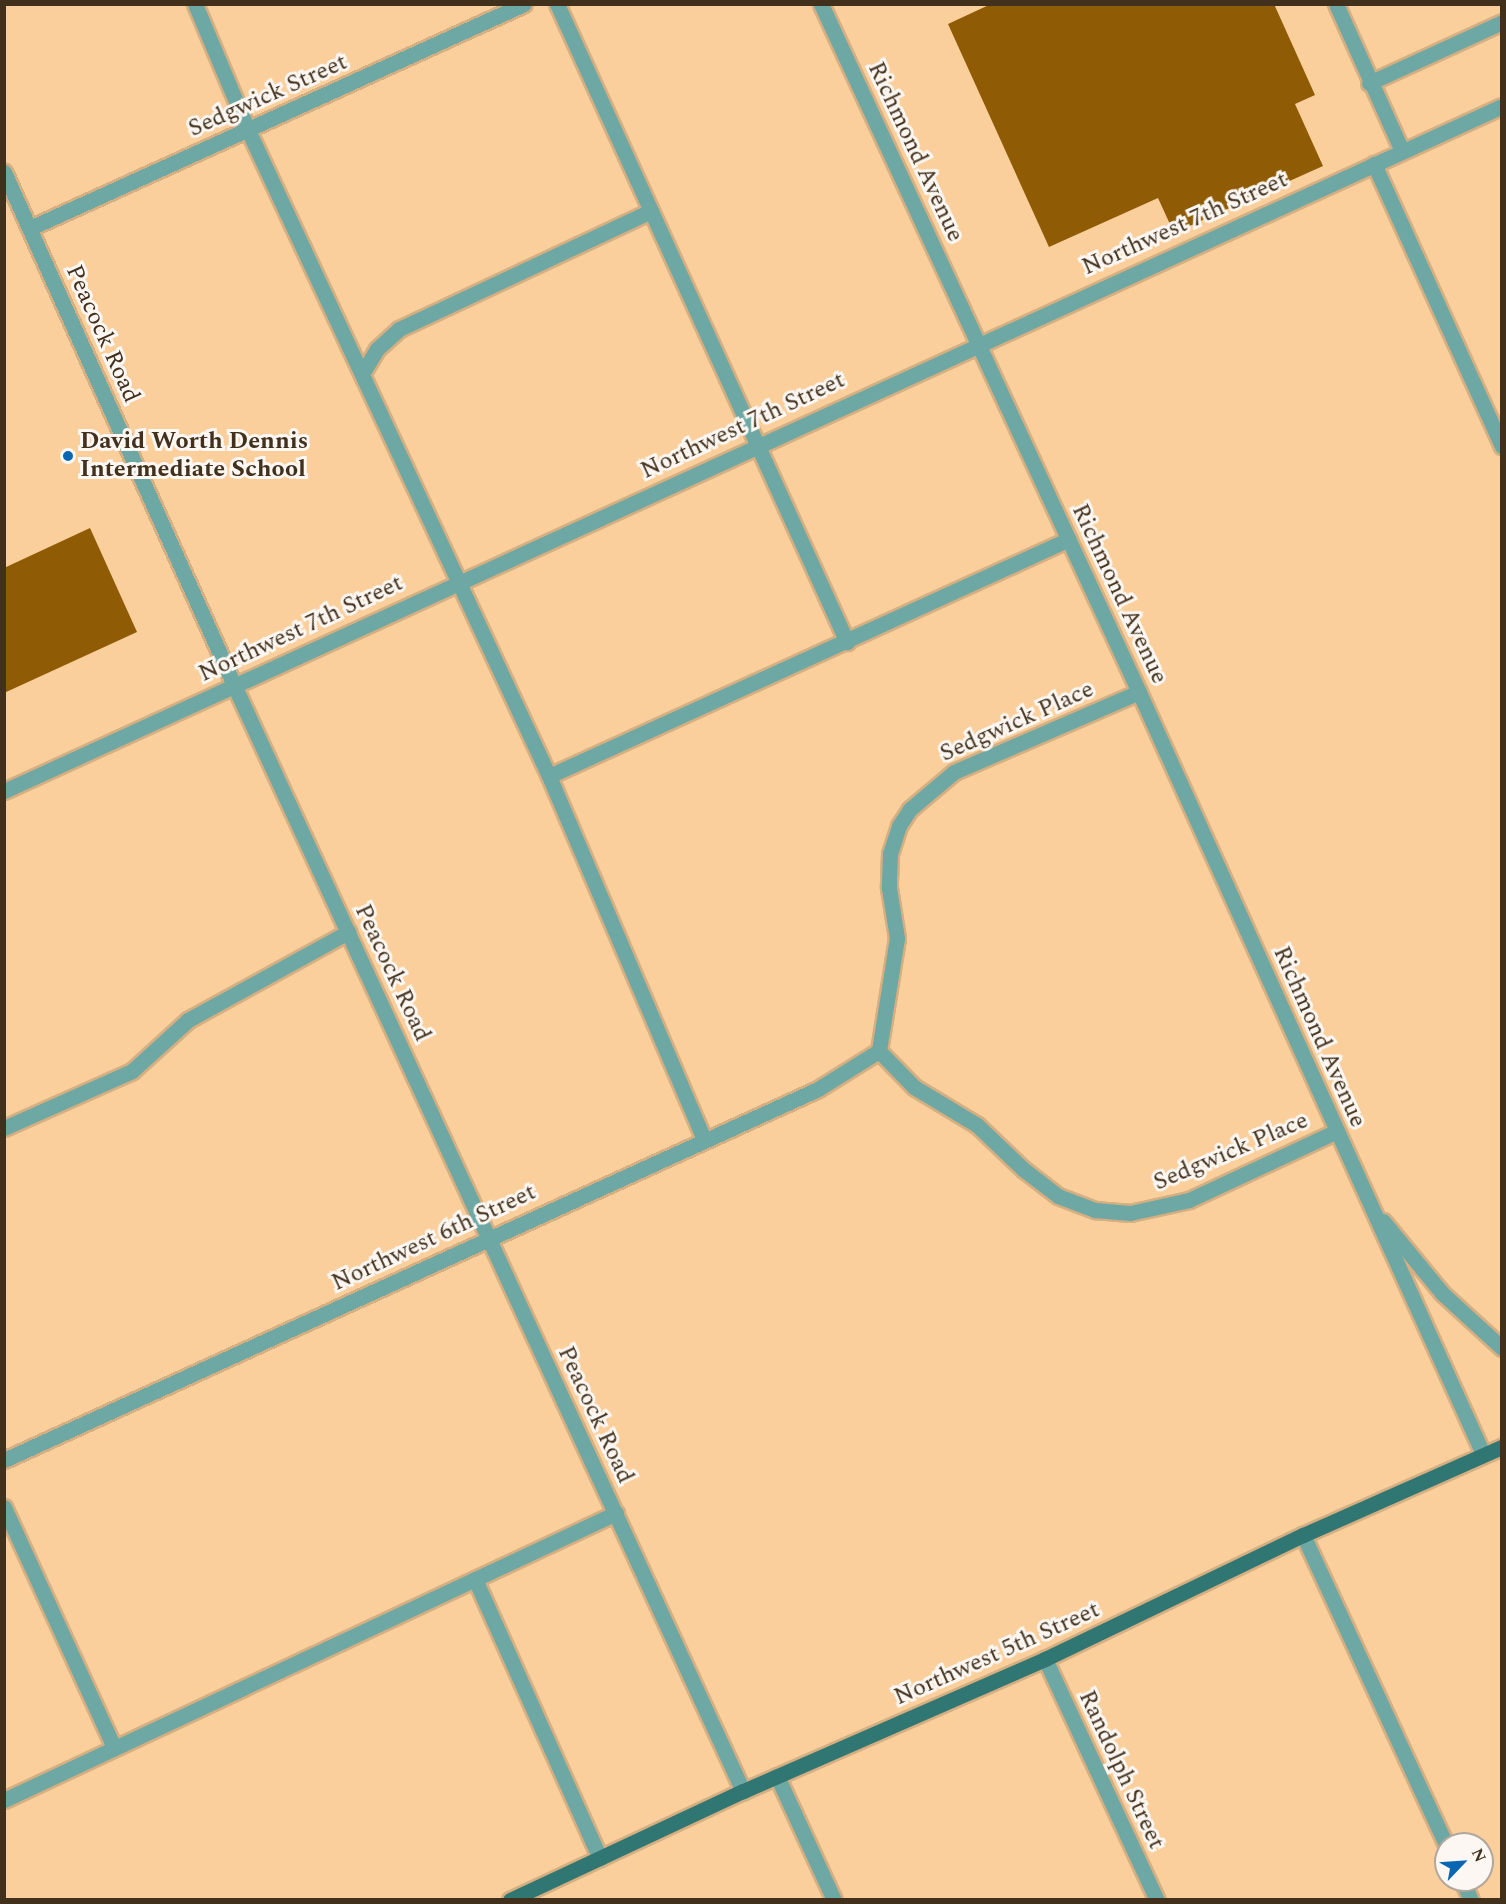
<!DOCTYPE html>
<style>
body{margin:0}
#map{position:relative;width:1506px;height:1904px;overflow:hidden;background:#facf9c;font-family:Spectral,serif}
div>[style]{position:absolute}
.building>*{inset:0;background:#8f5c05}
.roads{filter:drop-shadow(2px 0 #d5af82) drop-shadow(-2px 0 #d5af82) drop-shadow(0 2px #d5af82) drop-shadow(0 -2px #d5af82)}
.minor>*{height:15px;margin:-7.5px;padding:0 7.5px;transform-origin:7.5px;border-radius:7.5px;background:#6da8a4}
.major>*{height:15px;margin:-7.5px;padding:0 7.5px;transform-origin:7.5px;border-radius:7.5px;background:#307673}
.dots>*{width:16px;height:16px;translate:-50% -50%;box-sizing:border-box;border:3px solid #fcf7f2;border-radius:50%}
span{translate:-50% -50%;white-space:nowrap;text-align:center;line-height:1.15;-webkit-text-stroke:6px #fcf7f2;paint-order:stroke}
.street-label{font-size:24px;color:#41301c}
.poi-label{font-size:24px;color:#41301c;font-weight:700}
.left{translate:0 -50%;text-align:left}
.frame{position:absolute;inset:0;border:6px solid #41301c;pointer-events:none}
.north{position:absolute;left:1434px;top:1832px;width:60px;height:60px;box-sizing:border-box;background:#fcf7f2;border:2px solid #b1a79c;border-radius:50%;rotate:65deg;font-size:16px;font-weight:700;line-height:24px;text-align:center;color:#41301c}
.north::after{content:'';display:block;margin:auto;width:21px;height:27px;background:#0866b3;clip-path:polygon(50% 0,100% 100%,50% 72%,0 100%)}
</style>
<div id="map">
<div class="building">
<i style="clip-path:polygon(991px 4px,1274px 4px,1315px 95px,1295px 104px,1323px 166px,1174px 233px,1158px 198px,1049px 247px,948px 24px)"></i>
<i style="clip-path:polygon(90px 528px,137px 632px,4px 693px,4px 568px)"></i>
</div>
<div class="roads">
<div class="minor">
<i style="left:195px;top:4px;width:137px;rotate:67.2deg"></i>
<i style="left:248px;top:130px;width:713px;rotate:65.02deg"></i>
<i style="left:549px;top:776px;width:396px;rotate:66.9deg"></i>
<i style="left:557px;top:4px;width:701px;rotate:65.56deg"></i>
<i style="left:821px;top:4px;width:758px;rotate:65.19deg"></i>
<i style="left:1139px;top:692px;width:836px;rotate:65.7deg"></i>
<i style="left:1336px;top:4px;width:161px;rotate:65.8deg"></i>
<i style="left:1369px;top:83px;width:146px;rotate:-24.6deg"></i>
<i style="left:1374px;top:164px;width:310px;rotate:65.6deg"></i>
<i style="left:4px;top:172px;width:562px;rotate:65.85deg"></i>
<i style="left:234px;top:685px;width:1218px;rotate:65.29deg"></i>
<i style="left:30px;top:228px;width:542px;rotate:-24.39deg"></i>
<i style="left:362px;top:374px;width:29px;rotate:-59deg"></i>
<i style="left:377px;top:349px;width:30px;rotate:-42deg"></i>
<i style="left:399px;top:329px;width:278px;rotate:-25.1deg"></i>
<i style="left:1139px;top:692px;width:202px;rotate:156.6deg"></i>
<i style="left:954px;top:772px;width:57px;rotate:139.9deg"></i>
<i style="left:910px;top:809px;width:20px;rotate:123deg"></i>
<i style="left:899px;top:826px;width:28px;rotate:108deg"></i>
<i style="left:890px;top:853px;width:35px;rotate:92deg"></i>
<i style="left:889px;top:888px;width:51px;rotate:80.9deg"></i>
<i style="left:897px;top:938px;width:114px;rotate:99.1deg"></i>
<i style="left:879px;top:1051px;width:50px;rotate:45.8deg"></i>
<i style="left:914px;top:1087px;width:74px;rotate:31.1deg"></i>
<i style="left:977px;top:1125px;width:64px;rotate:43.7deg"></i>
<i style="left:1023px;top:1169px;width:44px;rotate:37.6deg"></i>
<i style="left:1058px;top:1196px;width:40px;rotate:21deg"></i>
<i style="left:1095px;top:1210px;width:35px;rotate:5deg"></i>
<i style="left:1130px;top:1213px;width:60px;rotate:-12.4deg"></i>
<i style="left:1189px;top:1200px;width:163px;rotate:-25deg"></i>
<i style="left:549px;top:776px;width:571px;rotate:-24.5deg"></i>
<i style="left:4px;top:791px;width:1647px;rotate:-24.57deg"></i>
<i style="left:4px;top:1128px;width:140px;rotate:-24deg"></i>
<i style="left:132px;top:1071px;width:76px;rotate:-42.3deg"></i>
<i style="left:188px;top:1020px;width:183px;rotate:-28.8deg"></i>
<i style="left:1383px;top:1221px;width:94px;rotate:50.6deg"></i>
<i style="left:1443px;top:1294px;width:80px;rotate:42.5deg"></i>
<i style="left:4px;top:1460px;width:895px;rotate:-24.5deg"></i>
<i style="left:818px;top:1089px;width:72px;rotate:-31.9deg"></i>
<i style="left:4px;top:1507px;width:264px;rotate:65.4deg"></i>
<i style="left:1303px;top:1535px;width:341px;rotate:65.2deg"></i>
<i style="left:475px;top:1579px;width:306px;rotate:65.9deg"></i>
<i style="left:1045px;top:1659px;width:266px;rotate:65.1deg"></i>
<i style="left:777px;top:1776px;width:136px;rotate:65.3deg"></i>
<i style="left:4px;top:1800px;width:676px;rotate:-25.12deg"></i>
<i style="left:1462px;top:1880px;width:22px;rotate:66deg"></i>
</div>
<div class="major">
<i style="left:510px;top:1900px;width:257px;rotate:-25.1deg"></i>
<i style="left:743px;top:1791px;width:330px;rotate:-23.6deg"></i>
<i style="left:1045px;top:1659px;width:286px;rotate:-25.7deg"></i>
<i style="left:1303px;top:1535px;width:218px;rotate:-23.9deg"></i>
</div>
</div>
<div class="dots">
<i style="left:68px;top:456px;background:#0866b3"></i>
</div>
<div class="street-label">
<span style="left:268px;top:96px;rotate:-24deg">Sedgwick Street</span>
<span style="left:915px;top:152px;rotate:65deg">Richmond Avenue</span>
<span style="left:1185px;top:224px;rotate:-24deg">Northwest 7th Street</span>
<span style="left:102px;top:334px;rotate:66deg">Peacock Road</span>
<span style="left:743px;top:426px;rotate:-25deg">Northwest 7th Street</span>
<span style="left:1119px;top:594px;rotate:65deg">Richmond Avenue</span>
<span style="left:301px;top:629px;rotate:-25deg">Northwest 7th Street</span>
<span style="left:1017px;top:722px;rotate:-24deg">Sedgwick Place</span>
<span style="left:392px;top:973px;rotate:65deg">Peacock Road</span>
<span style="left:1319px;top:1037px;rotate:66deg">Richmond Avenue</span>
<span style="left:1231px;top:1152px;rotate:-23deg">Sedgwick Place</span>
<span style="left:434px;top:1238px;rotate:-25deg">Northwest 6th Street</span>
<span style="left:595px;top:1415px;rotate:65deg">Peacock Road</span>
<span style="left:997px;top:1654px;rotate:-24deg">Northwest 5th Street</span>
<span style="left:1121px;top:1770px;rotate:65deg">Randolph Street</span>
</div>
<div class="poi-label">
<span class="left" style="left:80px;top:456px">David Worth Dennis<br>Intermediate School</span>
</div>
<div class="frame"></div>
<div class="north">N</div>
</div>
